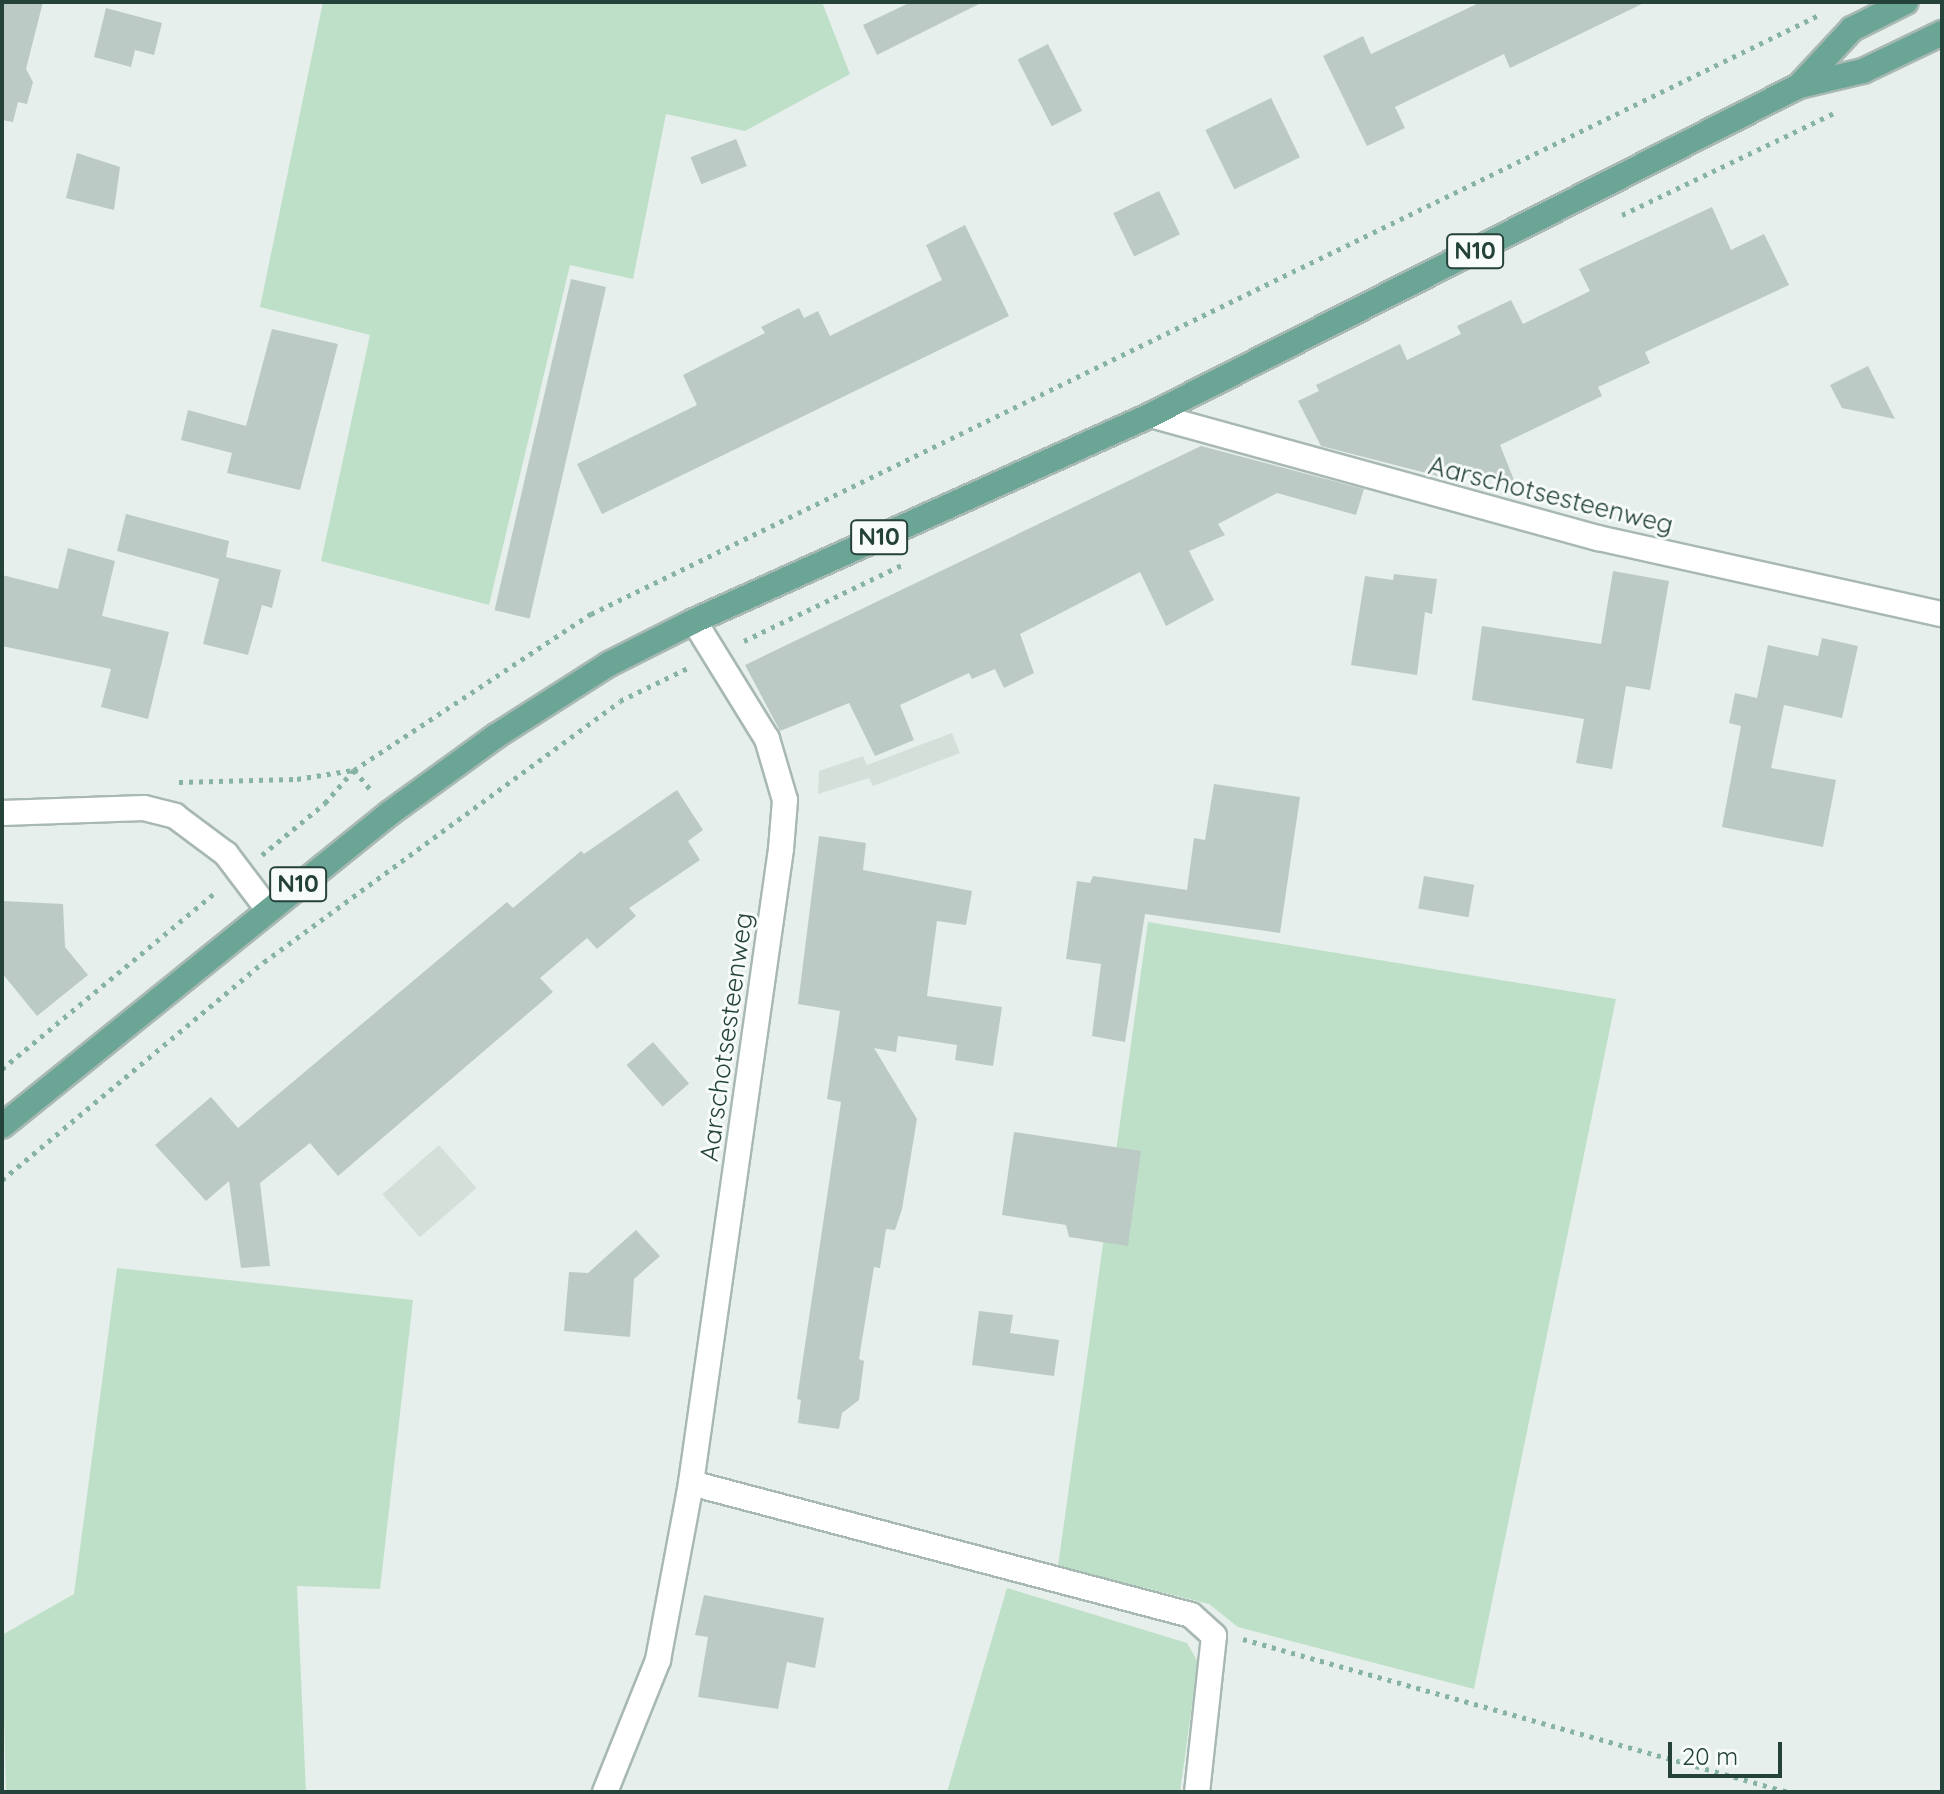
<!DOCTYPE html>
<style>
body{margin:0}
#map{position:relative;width:1944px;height:1794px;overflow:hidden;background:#e6efeb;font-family:Quicksand,sans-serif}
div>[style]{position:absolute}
.built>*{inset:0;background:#d4dfda;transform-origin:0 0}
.green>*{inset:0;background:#bfe0c8}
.building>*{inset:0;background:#bbcac4;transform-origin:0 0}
.path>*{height:5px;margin-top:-2.5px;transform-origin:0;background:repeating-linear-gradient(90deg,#86b3a5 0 4px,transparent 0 10px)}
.roads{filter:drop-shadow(2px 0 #a8b8b2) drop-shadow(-2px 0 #a8b8b2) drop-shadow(0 2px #a8b8b2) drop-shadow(0 -2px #a8b8b2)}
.street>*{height:24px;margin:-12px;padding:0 12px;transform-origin:12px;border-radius:12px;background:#fff}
.primary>*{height:24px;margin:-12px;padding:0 12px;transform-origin:12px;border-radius:12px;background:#6aa596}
span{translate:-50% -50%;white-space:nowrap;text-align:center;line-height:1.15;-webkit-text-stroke:6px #f7fbf9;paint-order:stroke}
.shield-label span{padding:2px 6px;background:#f7fbf9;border:2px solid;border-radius:6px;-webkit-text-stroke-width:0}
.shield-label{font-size:24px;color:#24423a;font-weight:700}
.street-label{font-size:26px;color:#24423a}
.frame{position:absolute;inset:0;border:4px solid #24423a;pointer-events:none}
.scale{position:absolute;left:1668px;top:1742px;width:114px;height:36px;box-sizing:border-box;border:4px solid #24423a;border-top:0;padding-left:10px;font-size:24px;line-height:28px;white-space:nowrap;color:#24423a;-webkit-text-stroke:6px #f7fbf9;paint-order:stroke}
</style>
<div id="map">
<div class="built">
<i style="clip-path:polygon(952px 733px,960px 753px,873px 786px,869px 778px,818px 794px,819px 771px,863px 756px,867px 765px)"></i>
<i style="left:439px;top:1145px;width:57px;height:75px;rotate:49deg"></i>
</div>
<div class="green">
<i style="clip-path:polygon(323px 2px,822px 2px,850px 74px,745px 131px,666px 114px,633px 279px,570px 265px,489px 605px,321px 561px,370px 335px,260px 307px)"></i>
<i style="clip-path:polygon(1148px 922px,1616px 999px,1474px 1689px,1238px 1627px,1209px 1604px,1058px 1566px)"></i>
<i style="clip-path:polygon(117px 1268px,413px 1300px,380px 1589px,297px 1586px,306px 1792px,6px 1792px,2px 1635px,74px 1594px)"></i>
<i style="clip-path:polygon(1007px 1588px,1187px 1643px,1198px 1662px,1180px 1792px,947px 1792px)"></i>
</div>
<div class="building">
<i style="clip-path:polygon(2px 2px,43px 2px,26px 69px,33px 82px,27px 104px,18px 102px,13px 122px,2px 120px)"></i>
<i style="clip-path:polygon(911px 2px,983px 2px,877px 55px,863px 25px)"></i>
<i style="clip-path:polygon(1481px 2px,1646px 2px,1510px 68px,1504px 54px,1395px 107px,1405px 128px,1367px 146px,1323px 56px,1363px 36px,1371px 54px)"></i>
<i style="clip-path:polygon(106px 8px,162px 23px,154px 55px,135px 50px,131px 67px,94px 57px)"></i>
<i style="left:1048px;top:44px;width:75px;height:34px;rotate:63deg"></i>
<i style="left:1271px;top:98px;width:66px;height:73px;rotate:64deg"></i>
<i style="left:736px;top:139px;width:29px;height:49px;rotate:68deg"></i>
<i style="clip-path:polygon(77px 153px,120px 167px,114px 210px,66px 198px)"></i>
<i style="left:1159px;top:191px;width:48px;height:51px;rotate:64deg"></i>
<i style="clip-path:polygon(1712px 207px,1731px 250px,1764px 234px,1789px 285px,1645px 352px,1650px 363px,1598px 387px,1602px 396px,1500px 445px,1516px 485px,1433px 467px,1438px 476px,1321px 446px,1298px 401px,1319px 391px,1316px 385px,1400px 344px,1407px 360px,1461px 334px,1457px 326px,1511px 300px,1523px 324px,1590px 291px,1579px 269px)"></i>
<i style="clip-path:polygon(965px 225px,1009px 316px,602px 514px,577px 464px,697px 405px,683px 375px,765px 333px,761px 327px,799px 308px,804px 318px,818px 311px,830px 336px,942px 280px,926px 245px)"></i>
<i style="left:571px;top:279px;width:36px;height:340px;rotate:13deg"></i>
<i style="clip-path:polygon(272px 329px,338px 344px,300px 490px,227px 473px,232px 453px,181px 440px,188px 410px,246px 426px)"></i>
<i style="clip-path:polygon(1868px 366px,1895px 419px,1842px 408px,1830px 385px)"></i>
<i style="clip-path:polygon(1201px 446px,1364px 489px,1356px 515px,1277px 493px,1218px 524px,1225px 535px,1189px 551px,1214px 600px,1166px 626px,1140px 572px,1020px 634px,1034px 673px,1004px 688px,995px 669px,972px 679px,969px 673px,900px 705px,914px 740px,875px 756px,849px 703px,780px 731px,745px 665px)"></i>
<i style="clip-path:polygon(126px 514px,229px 541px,226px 557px,281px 570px,272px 608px,262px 605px,248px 655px,203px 644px,219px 579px,117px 551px)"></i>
<i style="clip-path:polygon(68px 548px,115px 561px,102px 616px,169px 632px,148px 719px,101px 707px,111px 669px,2px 646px,2px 575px,58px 589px)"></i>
<i style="clip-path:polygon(1613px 571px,1669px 581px,1650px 690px,1626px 686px,1612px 769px,1576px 763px,1584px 719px,1472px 700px,1482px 626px,1601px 644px)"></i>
<i style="clip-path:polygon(1394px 574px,1437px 579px,1432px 614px,1425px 612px,1417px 675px,1351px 665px,1365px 576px,1393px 580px)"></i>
<i style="clip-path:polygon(1822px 638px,1858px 646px,1842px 718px,1784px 705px,1771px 768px,1836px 780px,1823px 847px,1722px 827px,1741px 726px,1729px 723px,1735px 693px,1757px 698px,1768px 645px,1818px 656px)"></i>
<i style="clip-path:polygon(1214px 784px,1300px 797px,1280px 933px,1145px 914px,1125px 1042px,1092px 1036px,1101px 964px,1066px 959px,1077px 881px,1090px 883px,1093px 876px,1187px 890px,1194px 838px,1205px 840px)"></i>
<i style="clip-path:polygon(677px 790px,703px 830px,688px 841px,700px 860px,629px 908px,636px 916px,597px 949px,587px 938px,540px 978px,553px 992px,338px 1176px,310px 1143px,260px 1183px,270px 1266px,241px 1268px,229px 1181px,206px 1201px,155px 1145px,211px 1097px,238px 1128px,507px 902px,513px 908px,581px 851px,584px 854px)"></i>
<i style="clip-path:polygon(819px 836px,866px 843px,863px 870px,972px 891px,966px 925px,937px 921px,927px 996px,1002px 1007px,993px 1066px,955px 1060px,957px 1045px,898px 1036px,896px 1052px,874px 1048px,917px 1119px,902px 1209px,895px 1230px,886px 1229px,880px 1268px,874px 1267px,859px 1359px,864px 1361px,859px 1400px,842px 1413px,839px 1429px,798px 1423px,801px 1400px,797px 1399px,841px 1102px,827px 1099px,840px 1011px,798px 1004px)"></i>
<i style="left:1424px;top:876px;width:51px;height:33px;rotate:10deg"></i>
<i style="clip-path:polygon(2px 901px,63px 904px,65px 947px,88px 975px,37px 1016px,2px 973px)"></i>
<i style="left:653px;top:1042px;width:55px;height:35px;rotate:49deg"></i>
<i style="clip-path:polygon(1014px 1132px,1141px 1151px,1128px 1246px,1069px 1237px,1066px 1225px,1002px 1215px)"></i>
<i style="clip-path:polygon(636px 1230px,660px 1256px,634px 1279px,630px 1337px,564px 1331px,569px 1272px,588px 1273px)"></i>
<i style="clip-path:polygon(979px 1311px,1013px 1315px,1010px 1333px,1059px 1340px,1054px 1376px,972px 1365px)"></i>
<i style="clip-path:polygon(704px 1595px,824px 1618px,815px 1668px,787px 1662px,778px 1709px,698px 1697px,708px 1637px,695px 1635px)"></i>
</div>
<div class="path">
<i style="left:1622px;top:215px;width:237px;rotate:-25.7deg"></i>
<i style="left:744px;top:641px;width:178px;rotate:-25.7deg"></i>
<i style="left:354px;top:770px;width:26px;rotate:50deg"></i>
<i style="left:179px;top:782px;width:118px;rotate:-1.5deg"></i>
<i style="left:297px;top:779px;width:57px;rotate:-9.1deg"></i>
<i style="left:262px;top:855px;width:82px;rotate:-39.5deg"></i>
<i style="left:325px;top:803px;width:44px;rotate:-48.7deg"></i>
<i style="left:354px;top:770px;width:284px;rotate:-33.4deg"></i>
<i style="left:591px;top:614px;width:1369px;rotate:-26deg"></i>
<i style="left:2px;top:1069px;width:279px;rotate:-39.6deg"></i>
<i style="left:2px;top:1180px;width:341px;rotate:-39.8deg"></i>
<i style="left:264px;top:962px;width:441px;rotate:-36.2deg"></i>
<i style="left:620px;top:701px;width:76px;rotate:-25.9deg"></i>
<i style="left:1243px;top:1639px;width:566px;rotate:15.68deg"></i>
</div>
<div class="roads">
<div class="street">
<i style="left:1151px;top:415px;width:464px;rotate:15.4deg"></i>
<i style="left:1598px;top:538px;width:352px;rotate:12.5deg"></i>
<i style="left:2px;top:813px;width:142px;rotate:-2deg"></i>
<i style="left:144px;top:808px;width:32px;rotate:14deg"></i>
<i style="left:175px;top:816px;width:64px;rotate:36.7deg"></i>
<i style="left:226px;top:854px;width:68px;rotate:52.8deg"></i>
<i style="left:691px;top:1483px;width:517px;rotate:14.79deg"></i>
<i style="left:1191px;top:1615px;width:31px;rotate:42deg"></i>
<i style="left:1214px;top:1636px;width:157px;rotate:96.2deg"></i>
<i style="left:605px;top:1792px;width:142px;rotate:-68.1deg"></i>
<i style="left:658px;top:1660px;width:180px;rotate:-79.4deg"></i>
<i style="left:691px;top:1483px;width:640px;rotate:-81.92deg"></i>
<i style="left:781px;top:849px;width:49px;rotate:-85.3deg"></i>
<i style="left:785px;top:800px;width:64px;rotate:-106.4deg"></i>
<i style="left:767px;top:739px;width:139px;rotate:-121.7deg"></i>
</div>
<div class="primary">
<i style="left:1799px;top:86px;width:78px;rotate:-47.1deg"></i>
<i style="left:1852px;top:29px;width:60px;rotate:-26.6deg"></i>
<i style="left:2px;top:1126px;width:499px;rotate:-38.9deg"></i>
<i style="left:390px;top:813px;width:131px;rotate:-36deg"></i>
<i style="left:496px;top:736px;width:134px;rotate:-32.5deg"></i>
<i style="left:609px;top:664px;width:95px;rotate:-26.8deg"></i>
<i style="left:694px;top:621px;width:501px;rotate:-24.26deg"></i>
<i style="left:1151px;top:415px;width:727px;rotate:-26.92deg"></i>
<i style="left:1799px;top:86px;width:66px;rotate:-13.2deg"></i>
<i style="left:1863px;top:71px;width:88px;rotate:-25.7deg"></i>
</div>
</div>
<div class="shield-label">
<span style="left:1475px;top:251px">N10</span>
<span style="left:879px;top:537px">N10</span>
<span style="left:298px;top:884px">N10</span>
</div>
<div class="street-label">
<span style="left:1551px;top:495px;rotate:14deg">Aarschotsesteenweg</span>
<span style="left:726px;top:1037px;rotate:-82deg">Aarschotsesteenweg</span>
</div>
<div class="frame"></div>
<div class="scale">20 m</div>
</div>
